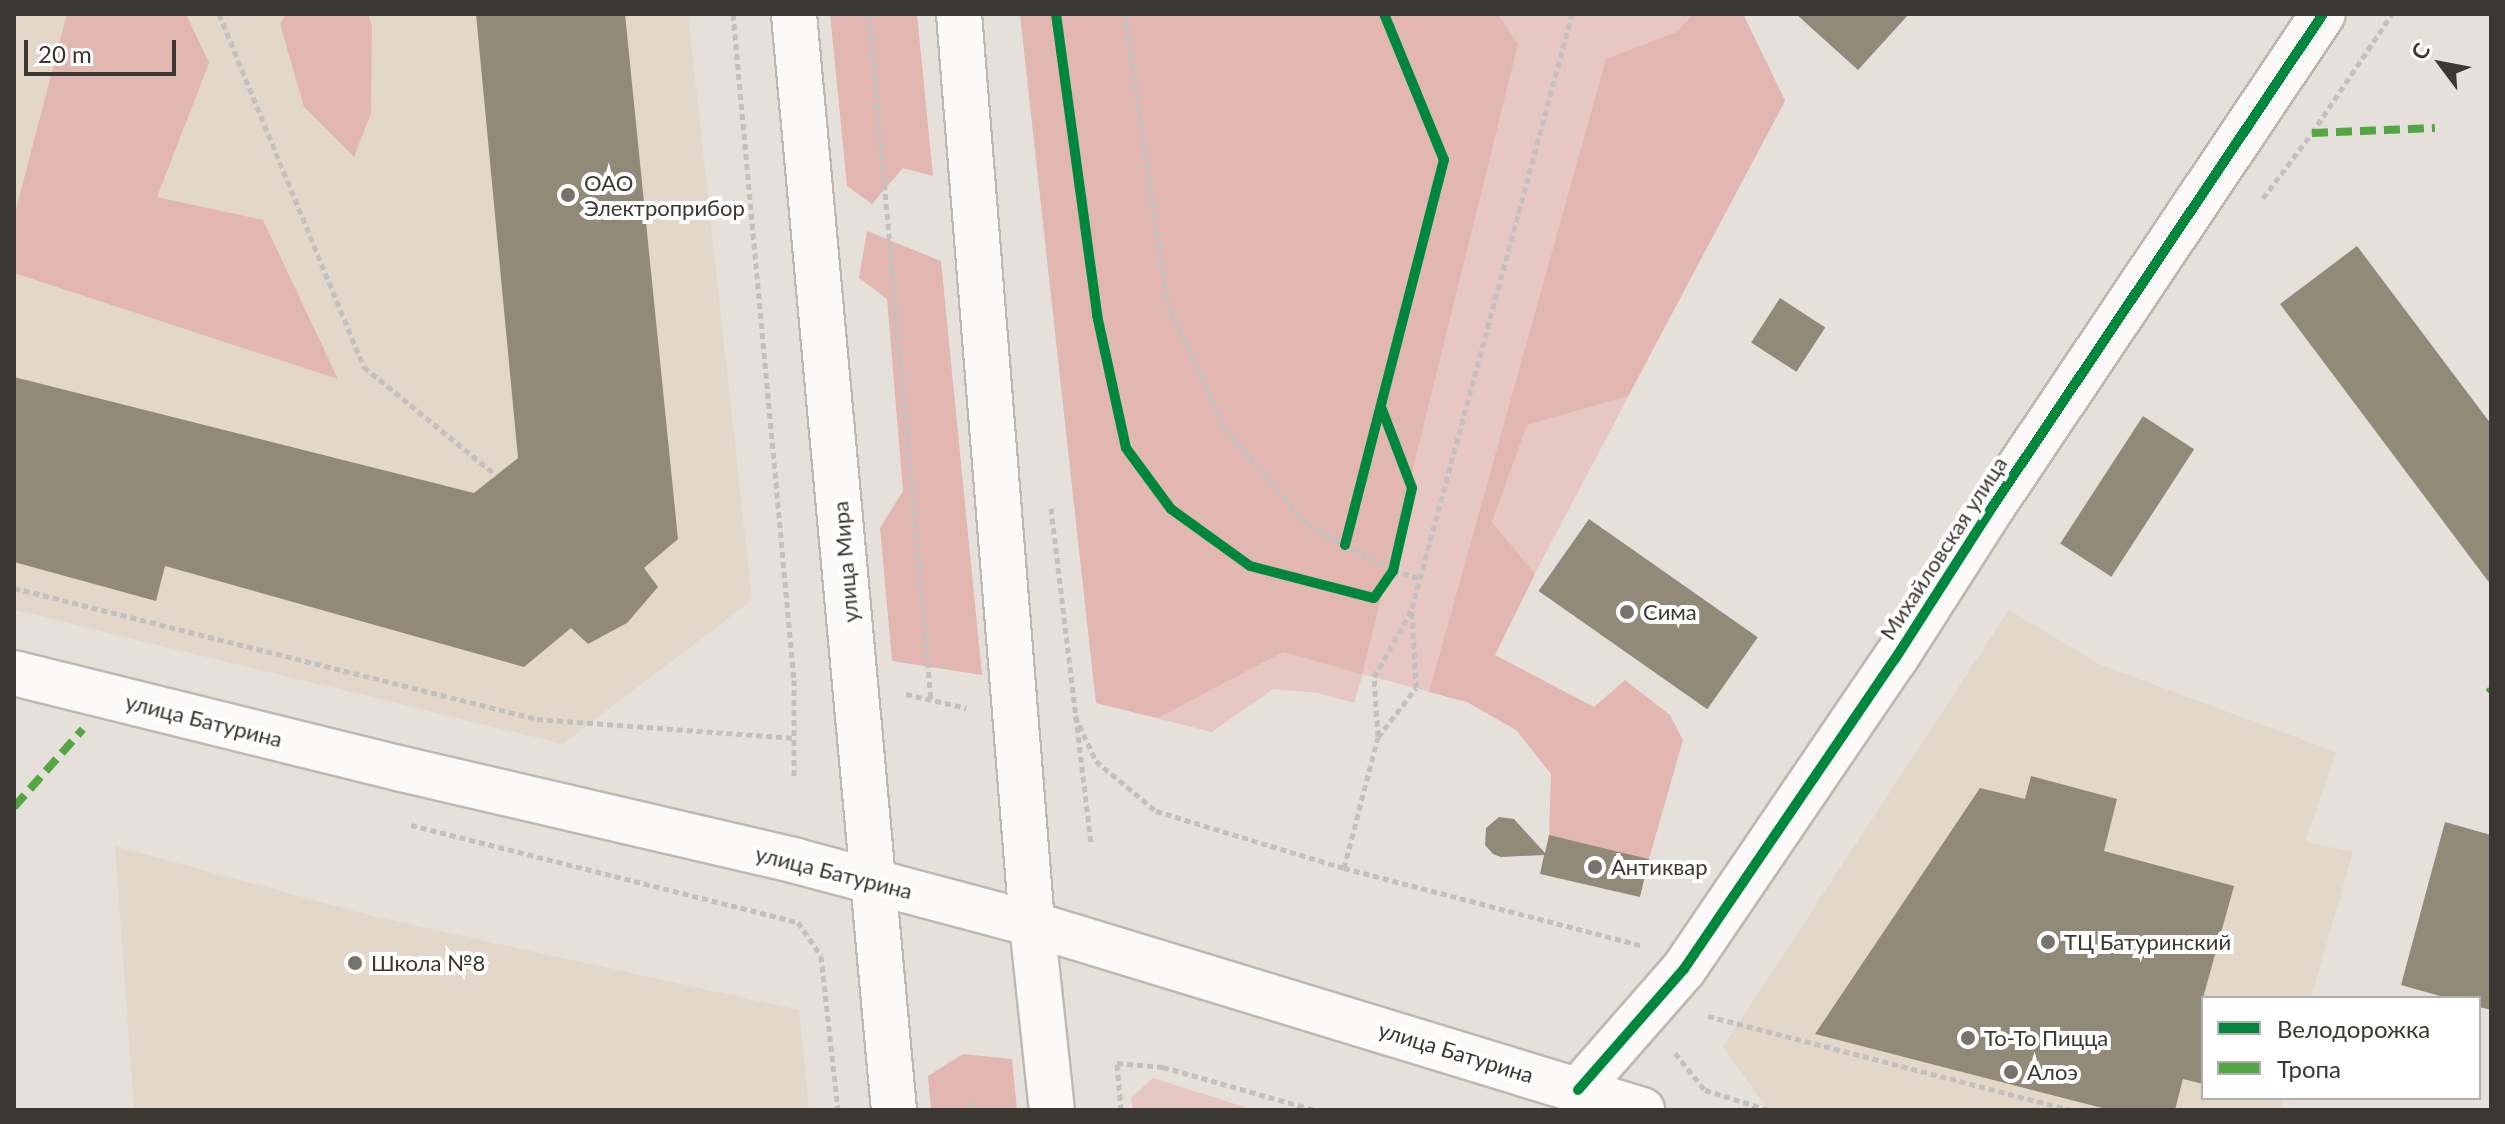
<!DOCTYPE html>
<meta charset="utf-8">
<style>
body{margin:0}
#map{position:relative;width:2505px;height:1124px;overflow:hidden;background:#e6e0da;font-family:Lato,sans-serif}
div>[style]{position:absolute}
.built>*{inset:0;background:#e3d7ca}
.green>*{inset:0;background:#e7c7c1}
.forest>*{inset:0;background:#e3b7b1}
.building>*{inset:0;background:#918a79;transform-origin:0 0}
.path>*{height:5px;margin-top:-2.5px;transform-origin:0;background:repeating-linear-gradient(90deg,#c3c1bf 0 6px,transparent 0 10px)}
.roads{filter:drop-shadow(2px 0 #bdb8b4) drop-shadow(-2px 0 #bdb8b4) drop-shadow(0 2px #bdb8b4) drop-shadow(0 -2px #bdb8b4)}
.minor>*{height:44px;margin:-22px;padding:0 22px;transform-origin:22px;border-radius:22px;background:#fbfaf9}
.major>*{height:44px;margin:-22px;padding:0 22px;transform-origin:22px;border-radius:22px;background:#fbfaf9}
.quiet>*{height:8px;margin-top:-4px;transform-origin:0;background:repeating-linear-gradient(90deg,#54a644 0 16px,transparent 0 24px)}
.cycleway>*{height:10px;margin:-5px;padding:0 5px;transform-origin:5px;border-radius:5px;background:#00873e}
.dots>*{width:22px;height:22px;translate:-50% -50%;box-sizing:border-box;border:4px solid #fff;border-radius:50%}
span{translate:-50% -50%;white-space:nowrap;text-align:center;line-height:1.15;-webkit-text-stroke:8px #fff;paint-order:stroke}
.poi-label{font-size:22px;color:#3b3732}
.left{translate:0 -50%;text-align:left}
.street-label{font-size:22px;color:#3b3732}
.frame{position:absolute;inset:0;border:16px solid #3b3732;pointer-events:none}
.legend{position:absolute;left:2201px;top:996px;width:280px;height:104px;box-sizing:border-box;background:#fff;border:2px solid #b1afad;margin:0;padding:10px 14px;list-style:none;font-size:24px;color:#3b3732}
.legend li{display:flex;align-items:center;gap:16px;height:40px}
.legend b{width:40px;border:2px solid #b1afad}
.north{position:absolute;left:2401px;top:24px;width:80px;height:80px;-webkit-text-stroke:6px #fff;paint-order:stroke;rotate:302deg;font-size:22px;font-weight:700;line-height:32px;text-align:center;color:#3b3732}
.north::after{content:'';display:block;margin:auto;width:28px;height:36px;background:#3b3732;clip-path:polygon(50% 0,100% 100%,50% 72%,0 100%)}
.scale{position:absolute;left:24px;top:40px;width:152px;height:36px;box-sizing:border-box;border:4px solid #3b3732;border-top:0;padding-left:10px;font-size:24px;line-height:28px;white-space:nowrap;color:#3b3732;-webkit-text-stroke:6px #fff;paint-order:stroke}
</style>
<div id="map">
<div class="built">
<i style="clip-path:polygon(14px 14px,688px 14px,752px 600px,563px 744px,14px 610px)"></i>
<i style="clip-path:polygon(2009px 610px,2099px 664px,2336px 752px,2305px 842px,2353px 852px,2311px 998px,2203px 998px,2203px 1098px,2283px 1098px,2280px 1110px,1768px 1110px,1723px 1047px)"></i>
<i style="clip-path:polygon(115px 846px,372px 916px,799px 1010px,809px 1110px,134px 1110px)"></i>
</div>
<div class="green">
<i style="clip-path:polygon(1020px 14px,1743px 14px,1785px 100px,1467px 702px,1363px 674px,1354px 703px,1318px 693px,1273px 689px,1212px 732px,1096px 703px)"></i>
<i style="clip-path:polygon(1153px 1078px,1254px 1110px,1133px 1110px,1131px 1098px)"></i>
</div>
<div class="forest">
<i style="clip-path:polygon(67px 14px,186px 14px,209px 63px,157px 197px,263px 220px,338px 379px,14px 273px,14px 217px)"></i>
<i style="clip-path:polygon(286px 14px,368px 14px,372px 26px,371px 113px,354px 157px,304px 107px,280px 24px)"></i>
<i style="clip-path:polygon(830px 14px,917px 14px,933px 176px,903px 168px,872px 204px,847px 186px)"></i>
<i style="clip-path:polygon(1020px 14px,1498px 14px,1518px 44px,1362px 674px,1283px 652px,1158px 718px,1096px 703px)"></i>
<i style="clip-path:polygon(1693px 14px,1743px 14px,1785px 101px,1628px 396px,1527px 425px,1492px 522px,1535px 574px,1495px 655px,1594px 707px,1625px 680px,1670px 715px,1683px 740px,1649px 859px,1549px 835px,1551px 774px,1516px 730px,1467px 702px,1429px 692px,1606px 59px,1677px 32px)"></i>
<i style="clip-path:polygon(867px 231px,941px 261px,982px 675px,892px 661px,880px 528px,903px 491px,887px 299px,859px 278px)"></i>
<i style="clip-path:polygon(963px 1054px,1012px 1059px,1017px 1110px,931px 1110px,928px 1076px)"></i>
</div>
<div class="building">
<i style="clip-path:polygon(476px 14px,625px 14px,678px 539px,644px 568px,658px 587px,627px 623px,588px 644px,571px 628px,524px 667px,165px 566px,156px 601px,14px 562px,14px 377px,474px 493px,518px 458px)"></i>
<i style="clip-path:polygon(1796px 14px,1909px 14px,1858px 70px)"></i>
<i style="clip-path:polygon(2357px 246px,2491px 424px,2491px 585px,2280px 304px)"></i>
<i style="left:1780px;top:298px;width:54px;height:53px;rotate:33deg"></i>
<i style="left:2143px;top:416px;width:61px;height:152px;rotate:33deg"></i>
<i style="left:1589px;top:519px;width:206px;height:88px;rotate:35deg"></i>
<i style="clip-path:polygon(2031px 776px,2117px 799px,2104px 851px,2234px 886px,2203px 998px,2203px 1084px,2183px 1079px,2175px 1110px,2110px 1110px,1815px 1034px,1980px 788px,2025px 799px)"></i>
<i style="clip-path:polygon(1499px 817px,1514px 819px,1545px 853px,1549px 835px,1649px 859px,1640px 897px,1540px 874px,1544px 855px,1501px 857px,1493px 854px,1485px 845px,1486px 828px)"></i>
<i style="clip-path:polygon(2445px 822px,2491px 835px,2491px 1010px,2479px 1007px,2479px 998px,2447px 998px,2401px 985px)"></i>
</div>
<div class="path">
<i style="left:219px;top:14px;width:382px;rotate:67.7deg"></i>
<i style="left:364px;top:367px;width:171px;rotate:39.3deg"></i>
<i style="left:733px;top:14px;width:669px;rotate:84.77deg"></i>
<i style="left:794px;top:680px;width:98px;rotate:90deg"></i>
<i style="left:869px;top:14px;width:689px;rotate:84.84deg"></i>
<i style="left:1125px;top:14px;width:290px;rotate:81.7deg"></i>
<i style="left:1167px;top:301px;width:139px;rotate:65.8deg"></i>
<i style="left:1224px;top:428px;width:128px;rotate:49.1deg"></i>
<i style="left:1308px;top:525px;width:97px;rotate:28.4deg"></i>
<i style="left:1393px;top:571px;width:28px;rotate:15deg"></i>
<i style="left:2263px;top:198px;width:81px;rotate:-53deg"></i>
<i style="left:2312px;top:133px;width:143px;rotate:-56.1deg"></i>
<i style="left:1051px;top:508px;width:338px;rotate:83.2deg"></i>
<i style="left:14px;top:588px;width:539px;rotate:14.06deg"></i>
<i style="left:537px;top:719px;width:258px;rotate:4.2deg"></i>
<i style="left:906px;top:694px;width:62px;rotate:13.1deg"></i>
<i style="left:1075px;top:716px;width:50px;rotate:65deg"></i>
<i style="left:1096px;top:761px;width:78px;rotate:39.8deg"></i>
<i style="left:1156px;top:811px;width:196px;rotate:16.9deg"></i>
<i style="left:1344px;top:868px;width:306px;rotate:14.6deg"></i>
<i style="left:1378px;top:736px;width:59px;rotate:-93.9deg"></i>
<i style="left:1374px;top:677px;width:76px;rotate:-60.7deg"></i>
<i style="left:411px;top:825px;width:399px;rotate:14.1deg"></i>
<i style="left:798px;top:922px;width:41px;rotate:55.9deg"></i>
<i style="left:821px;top:956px;width:155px;rotate:83.7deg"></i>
<i style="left:1344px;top:868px;width:135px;rotate:-75.5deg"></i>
<i style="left:1378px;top:737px;width:62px;rotate:-52.2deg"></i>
<i style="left:1416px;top:688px;width:80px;rotate:-92.9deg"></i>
<i style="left:1412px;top:608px;width:615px;rotate:-74.92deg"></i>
<i style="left:1708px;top:1016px;width:375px;rotate:14.5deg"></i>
<i style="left:1675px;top:1053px;width:48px;rotate:51deg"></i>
<i style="left:1705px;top:1090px;width:67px;rotate:17.4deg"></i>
<i style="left:972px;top:1101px;width:9px;rotate:84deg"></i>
<i style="left:1121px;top:1110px;width:47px;rotate:-94.9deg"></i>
<i style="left:1117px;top:1063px;width:46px;rotate:5deg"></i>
<i style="left:1163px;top:1067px;width:158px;rotate:15.8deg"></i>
</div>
<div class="roads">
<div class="minor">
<i style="left:14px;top:673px;width:400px;rotate:13.9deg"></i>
<i style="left:402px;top:769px;width:405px;rotate:13.1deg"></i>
<i style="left:796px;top:861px;width:244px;rotate:14.9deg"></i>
<i style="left:1578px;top:1090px;width:161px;rotate:-48.8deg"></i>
<i style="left:1684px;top:969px;width:375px;rotate:-55.8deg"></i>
<i style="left:1895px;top:659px;width:182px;rotate:-57.4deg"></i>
<i style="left:1993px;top:506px;width:592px;rotate:-56.15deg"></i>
</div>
<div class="major">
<i style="left:794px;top:14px;width:1101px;rotate:84.79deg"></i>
<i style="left:959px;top:14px;width:913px;rotate:85.41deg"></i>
<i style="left:1032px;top:924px;width:187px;rotate:83.9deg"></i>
<i style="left:1032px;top:924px;width:638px;rotate:16.96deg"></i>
</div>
</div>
<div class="quiet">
<i style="left:2312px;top:133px;width:123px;rotate:-2.3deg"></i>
<i style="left:2488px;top:693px;width:4px;rotate:-45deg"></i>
<i style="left:14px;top:807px;width:104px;rotate:-48.5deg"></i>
</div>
<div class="cycleway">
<i style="left:1056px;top:14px;width:304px;rotate:82.2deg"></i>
<i style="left:1097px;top:315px;width:136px;rotate:77.7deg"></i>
<i style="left:1126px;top:448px;width:76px;rotate:53.6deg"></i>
<i style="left:1171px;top:509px;width:97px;rotate:35.8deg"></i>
<i style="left:1250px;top:566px;width:128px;rotate:14.5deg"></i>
<i style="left:1374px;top:598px;width:33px;rotate:-55deg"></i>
<i style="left:1393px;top:571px;width:85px;rotate:-77.1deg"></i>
<i style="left:1412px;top:488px;width:87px;rotate:-110.9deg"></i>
<i style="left:1345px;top:545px;width:398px;rotate:-75.6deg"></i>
<i style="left:1444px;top:160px;width:158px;rotate:-112.3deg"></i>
<i style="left:1578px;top:1090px;width:161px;rotate:-48.8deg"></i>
<i style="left:1684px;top:969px;width:375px;rotate:-55.8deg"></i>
<i style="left:1895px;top:659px;width:182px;rotate:-57.4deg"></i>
<i style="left:1993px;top:506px;width:592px;rotate:-56.15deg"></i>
</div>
<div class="dots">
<i style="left:568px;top:195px;background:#77726d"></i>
<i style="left:1627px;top:612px;background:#77726d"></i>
<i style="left:1595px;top:867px;background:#77726d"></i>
<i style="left:2048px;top:942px;background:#77726d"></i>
<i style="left:355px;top:963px;background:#77726d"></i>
<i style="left:1968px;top:1038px;background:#77726d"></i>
<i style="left:2011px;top:1072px;background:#77726d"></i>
</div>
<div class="poi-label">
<span class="left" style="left:584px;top:195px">ОАО<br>Электроприбор</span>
<span class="left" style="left:1643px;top:612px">Сима</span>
<span class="left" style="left:1611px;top:867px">Антиквар</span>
<span class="left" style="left:2064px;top:942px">ТЦ Батуринский</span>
<span class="left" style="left:371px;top:963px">Школа №8</span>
<span class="left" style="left:1984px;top:1038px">То-То Пицца</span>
<span class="left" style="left:2027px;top:1072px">Алоэ</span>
</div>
<div class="street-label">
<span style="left:1943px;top:548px;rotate:-57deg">Михайловская улица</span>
<span style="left:845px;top:562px;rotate:-95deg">улица Мира</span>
<span style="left:204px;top:720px;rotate:14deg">улица Батурина</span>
<span style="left:834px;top:872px;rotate:14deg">улица Батурина</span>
<span style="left:1456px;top:1052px;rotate:17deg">улица Батурина</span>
</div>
<div class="frame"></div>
<ul class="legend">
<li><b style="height:10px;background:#00873e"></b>Велодорожка</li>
<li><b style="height:10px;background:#54a644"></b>Тропа</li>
</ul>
<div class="north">С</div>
<div class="scale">20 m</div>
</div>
